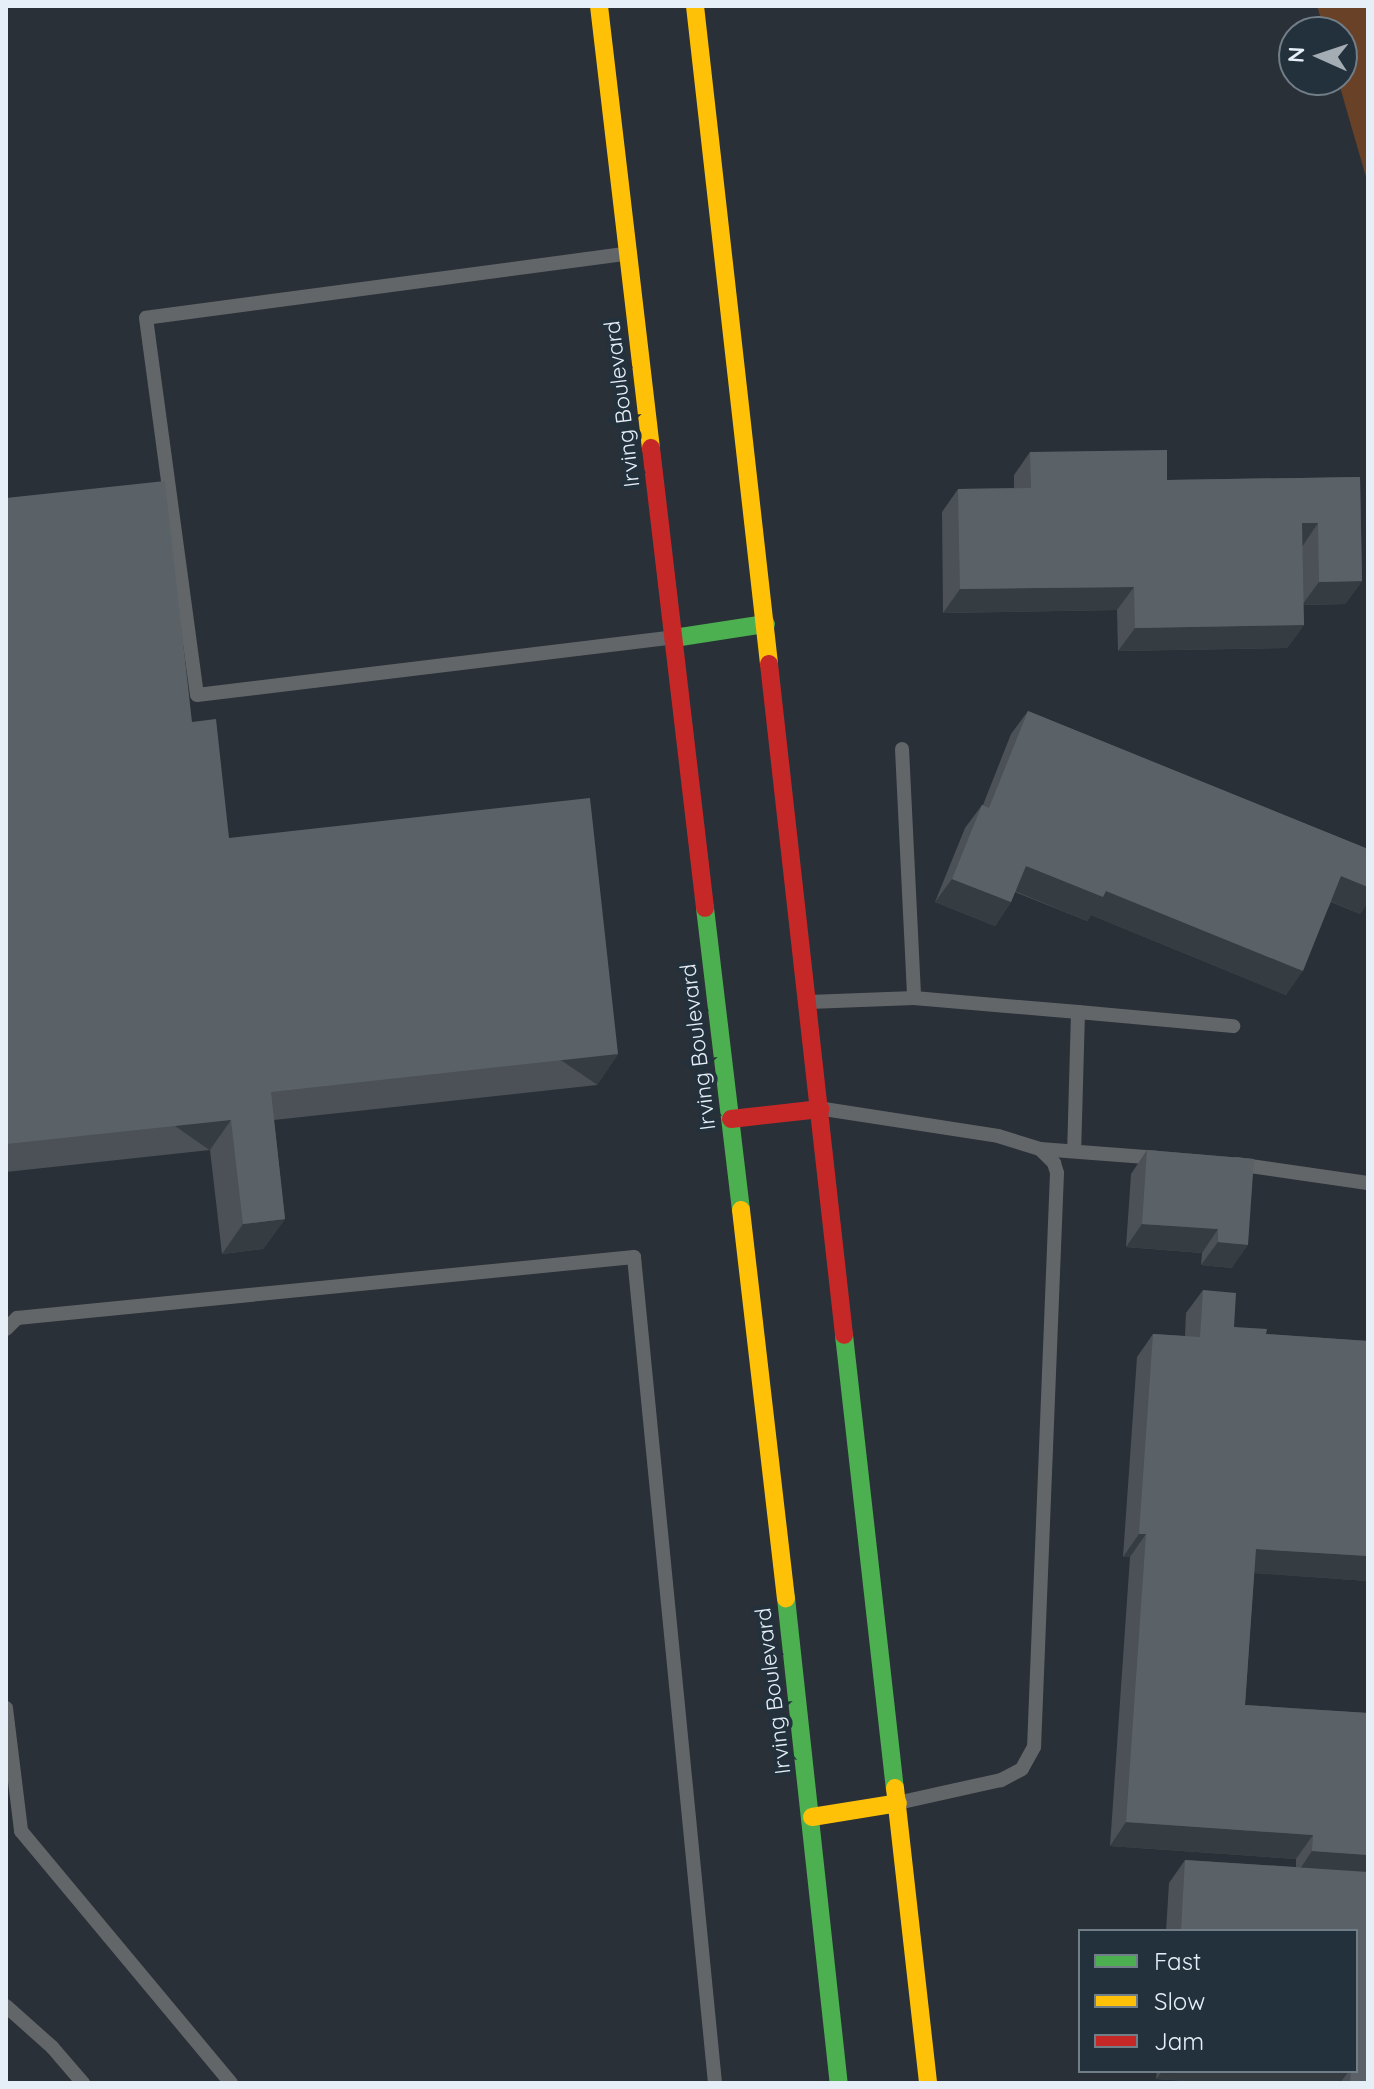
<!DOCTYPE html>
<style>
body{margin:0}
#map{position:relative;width:1374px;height:2089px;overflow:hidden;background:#293037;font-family:Quicksand,sans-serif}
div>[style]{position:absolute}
.green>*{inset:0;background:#694126}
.lane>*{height:14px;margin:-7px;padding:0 7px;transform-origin:7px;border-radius:7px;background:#636669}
.fast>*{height:18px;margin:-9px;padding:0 9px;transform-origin:9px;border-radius:9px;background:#4caf50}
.slow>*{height:18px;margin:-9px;padding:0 9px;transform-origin:9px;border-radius:9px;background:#ffc107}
.jam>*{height:18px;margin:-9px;padding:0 9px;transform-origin:9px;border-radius:9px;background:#c62828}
.wall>*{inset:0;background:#4b5156}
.shaded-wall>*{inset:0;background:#363d42;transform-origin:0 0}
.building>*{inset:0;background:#5b6267}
span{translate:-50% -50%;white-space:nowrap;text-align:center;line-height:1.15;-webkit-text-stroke:8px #23313d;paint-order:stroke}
.street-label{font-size:22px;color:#e6eff7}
.frame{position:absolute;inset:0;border:8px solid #e6eff7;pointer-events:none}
.legend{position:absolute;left:1078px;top:1929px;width:280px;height:144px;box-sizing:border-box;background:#23313d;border:2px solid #717d87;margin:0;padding:10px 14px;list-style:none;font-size:24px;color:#e6eff7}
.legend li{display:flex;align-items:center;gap:16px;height:40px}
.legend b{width:40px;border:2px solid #717d87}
.north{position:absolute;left:1278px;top:16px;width:80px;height:80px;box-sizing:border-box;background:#23313d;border:2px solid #717d87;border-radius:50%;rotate:273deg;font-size:22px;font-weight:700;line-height:32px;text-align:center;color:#e6eff7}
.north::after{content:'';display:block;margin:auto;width:28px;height:36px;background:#a4acb4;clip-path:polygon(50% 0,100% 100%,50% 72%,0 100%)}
</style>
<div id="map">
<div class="green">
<i style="clip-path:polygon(1317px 6px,1368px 6px,1368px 184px,1338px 80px,1342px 80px,1342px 32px,1325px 32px)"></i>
</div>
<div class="lane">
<i style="left:624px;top:254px;width:482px;rotate:172.4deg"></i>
<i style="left:146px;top:318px;width:380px;rotate:82.3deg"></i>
<i style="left:197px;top:695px;width:476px;rotate:-6.9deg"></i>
<i style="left:902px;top:749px;width:249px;rotate:87.2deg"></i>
<i style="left:914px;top:998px;width:165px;rotate:4.9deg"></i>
<i style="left:1078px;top:1012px;width:139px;rotate:91.6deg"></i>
<i style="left:809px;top:1002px;width:105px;rotate:-2.2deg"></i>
<i style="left:1078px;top:1012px;width:156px;rotate:5.2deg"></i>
<i style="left:824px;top:1109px;width:176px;rotate:8.8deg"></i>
<i style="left:998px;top:1136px;width:44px;rotate:17.2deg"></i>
<i style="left:1040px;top:1149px;width:20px;rotate:45deg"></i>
<i style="left:1054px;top:1163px;width:10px;rotate:73deg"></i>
<i style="left:1057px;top:1173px;width:574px;rotate:92.29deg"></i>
<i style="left:1034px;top:1747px;width:25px;rotate:119deg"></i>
<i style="left:1022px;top:1769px;width:24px;rotate:152deg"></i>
<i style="left:1001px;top:1780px;width:101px;rotate:167.5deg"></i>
<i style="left:1040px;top:1149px;width:119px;rotate:4.3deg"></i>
<i style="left:1236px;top:1164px;width:133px;rotate:8.2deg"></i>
<i style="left:6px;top:1329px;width:16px;rotate:-45deg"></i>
<i style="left:17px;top:1318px;width:620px;rotate:-5.65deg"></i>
<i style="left:634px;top:1257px;width:830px;rotate:84.4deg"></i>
<i style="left:6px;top:1708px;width:124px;rotate:83deg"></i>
<i style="left:21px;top:1831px;width:328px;rotate:50.2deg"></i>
<i style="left:6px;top:2006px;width:62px;rotate:41.7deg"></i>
<i style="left:52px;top:2047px;width:48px;rotate:49.3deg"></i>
</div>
<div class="fast">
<i style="left:674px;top:638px;width:93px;rotate:-8.7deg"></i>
<i style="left:705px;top:908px;width:304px;rotate:83.2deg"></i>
<i style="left:844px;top:1335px;width:456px;rotate:83.6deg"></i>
<i style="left:786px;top:1598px;width:488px;rotate:83.8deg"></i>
</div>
<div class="slow">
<i style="left:599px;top:6px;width:445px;rotate:83.3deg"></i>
<i style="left:695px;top:6px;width:662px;rotate:83.58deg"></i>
<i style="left:741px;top:1210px;width:391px;rotate:83.4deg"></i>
<i style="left:895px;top:1788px;width:297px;rotate:83.6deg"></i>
<i style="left:812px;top:1817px;width:87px;rotate:-9.2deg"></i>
</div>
<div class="jam">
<i style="left:651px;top:448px;width:463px;rotate:83.3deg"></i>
<i style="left:769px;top:664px;width:675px;rotate:83.62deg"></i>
<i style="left:731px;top:1119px;width:90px;rotate:-6.4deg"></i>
</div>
<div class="wall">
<i style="clip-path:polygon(1030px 452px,1167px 480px,1360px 477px,1362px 581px,1345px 604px,1303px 605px,1304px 625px,1287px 648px,1118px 651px,1117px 610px,943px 613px,942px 512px,958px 489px,1014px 488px,1014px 475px)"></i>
<i style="clip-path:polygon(6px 498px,192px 722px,229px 838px,618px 1054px,597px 1085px,274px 1120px,285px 1219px,263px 1249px,222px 1254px,210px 1150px,6px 1172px)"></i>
<i style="clip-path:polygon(1028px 711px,1368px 849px,1368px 902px,1360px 914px,1331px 902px,1286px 995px,1091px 915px,1087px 921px,1015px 892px,1011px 902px,995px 926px,935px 902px,965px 828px,982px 805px,983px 805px,1011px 734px)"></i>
<i style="clip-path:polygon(1147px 1150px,1254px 1159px,1232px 1268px,1201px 1265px,1202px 1253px,1126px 1247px,1131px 1174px)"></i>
<i style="clip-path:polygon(1203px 1290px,1234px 1327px,1266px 1334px,1368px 1341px,1368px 1581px,1254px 1573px,1245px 1705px,1368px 1713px,1368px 2083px,1218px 2083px,1156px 2079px,1157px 2071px,1356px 2071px,1356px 1931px,1166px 1931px,1169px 1883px,1185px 1860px,1296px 1867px,1296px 1859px,1110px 1846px,1130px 1557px,1123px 1557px,1137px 1357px,1153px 1334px,1185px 1336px,1186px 1313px)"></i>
</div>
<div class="shaded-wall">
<i style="clip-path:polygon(1302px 523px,1318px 523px,1302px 547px)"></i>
<i style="clip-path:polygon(1362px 581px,1345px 604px,1302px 605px,1319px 582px)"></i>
<i style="clip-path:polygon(1134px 587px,1117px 610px,943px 613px,960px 589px)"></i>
<i style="clip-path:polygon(1304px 625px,1287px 648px,1118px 651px,1135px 628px)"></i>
<i style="clip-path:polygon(1026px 866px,1106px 891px,1303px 971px,1286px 995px,1091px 915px,1087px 921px,1010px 889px)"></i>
<i style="clip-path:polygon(1341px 876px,1368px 887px,1368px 902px,1360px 914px,1325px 899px)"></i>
<i style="clip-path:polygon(952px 879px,1011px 902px,995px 926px,935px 902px)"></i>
<i style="left:618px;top:1054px;width:37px;height:349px;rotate:124deg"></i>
<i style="left:231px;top:1120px;width:37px;height:226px;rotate:125deg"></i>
<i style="clip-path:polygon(285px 1219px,263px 1249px,222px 1254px,243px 1224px)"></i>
<i style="clip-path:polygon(1142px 1224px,1218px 1229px,1202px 1253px,1126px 1247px)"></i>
<i style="clip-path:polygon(1218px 1242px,1248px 1245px,1232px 1268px,1201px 1265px)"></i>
<i style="clip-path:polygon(1139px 1534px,1146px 1534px,1130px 1557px,1123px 1557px)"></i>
<i style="clip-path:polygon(1256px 1549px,1368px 1556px,1368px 1581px,1239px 1572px)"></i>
<i style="clip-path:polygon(1126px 1822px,1313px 1835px,1296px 1859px,1110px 1846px)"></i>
<i style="clip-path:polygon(1312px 1851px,1368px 1855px,1368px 1880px,1296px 1875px)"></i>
<i style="clip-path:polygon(1162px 2071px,1349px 2071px,1340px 2083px,1218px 2083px,1156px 2079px)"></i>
</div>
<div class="building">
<i style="clip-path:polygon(1167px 450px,1167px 480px,1360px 477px,1362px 581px,1319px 582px,1318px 523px,1302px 523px,1304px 625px,1135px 628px,1134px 587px,960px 589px,958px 489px,1031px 488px,1030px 452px)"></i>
<i style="clip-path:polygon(165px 481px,192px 722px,216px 719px,229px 838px,590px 798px,618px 1054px,271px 1092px,285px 1219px,243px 1224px,231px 1120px,6px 1144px,6px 498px)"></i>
<i style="clip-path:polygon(1028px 711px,1368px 849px,1368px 887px,1341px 876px,1303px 971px,1106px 891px,1103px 897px,1026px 866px,1011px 902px,952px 879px,982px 805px,989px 808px)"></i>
<i style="clip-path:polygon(1147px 1150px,1254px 1159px,1248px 1245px,1218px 1242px,1218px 1229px,1142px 1224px)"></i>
<i style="clip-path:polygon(1203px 1290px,1236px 1293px,1234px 1327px,1267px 1329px,1266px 1334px,1368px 1341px,1368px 1556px,1256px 1549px,1245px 1705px,1368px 1713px,1368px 1855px,1312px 1851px,1313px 1835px,1126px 1822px,1146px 1534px,1139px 1534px,1153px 1334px,1200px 1337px)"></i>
<i style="clip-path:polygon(1185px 1860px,1368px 1872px,1368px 2083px,1350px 2083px,1351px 2071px,1356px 2071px,1356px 1931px,1181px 1931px)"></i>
</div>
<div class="street-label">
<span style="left:622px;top:404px;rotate:-97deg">Irving Boulevard</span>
<span style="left:698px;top:1047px;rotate:-97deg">Irving Boulevard</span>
<span style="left:773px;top:1691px;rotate:-97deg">Irving Boulevard</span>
</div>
<div class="frame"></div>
<ul class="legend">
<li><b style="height:10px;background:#4caf50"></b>Fast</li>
<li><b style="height:10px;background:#ffc107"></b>Slow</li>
<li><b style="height:10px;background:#c62828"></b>Jam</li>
</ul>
<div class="north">N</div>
</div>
